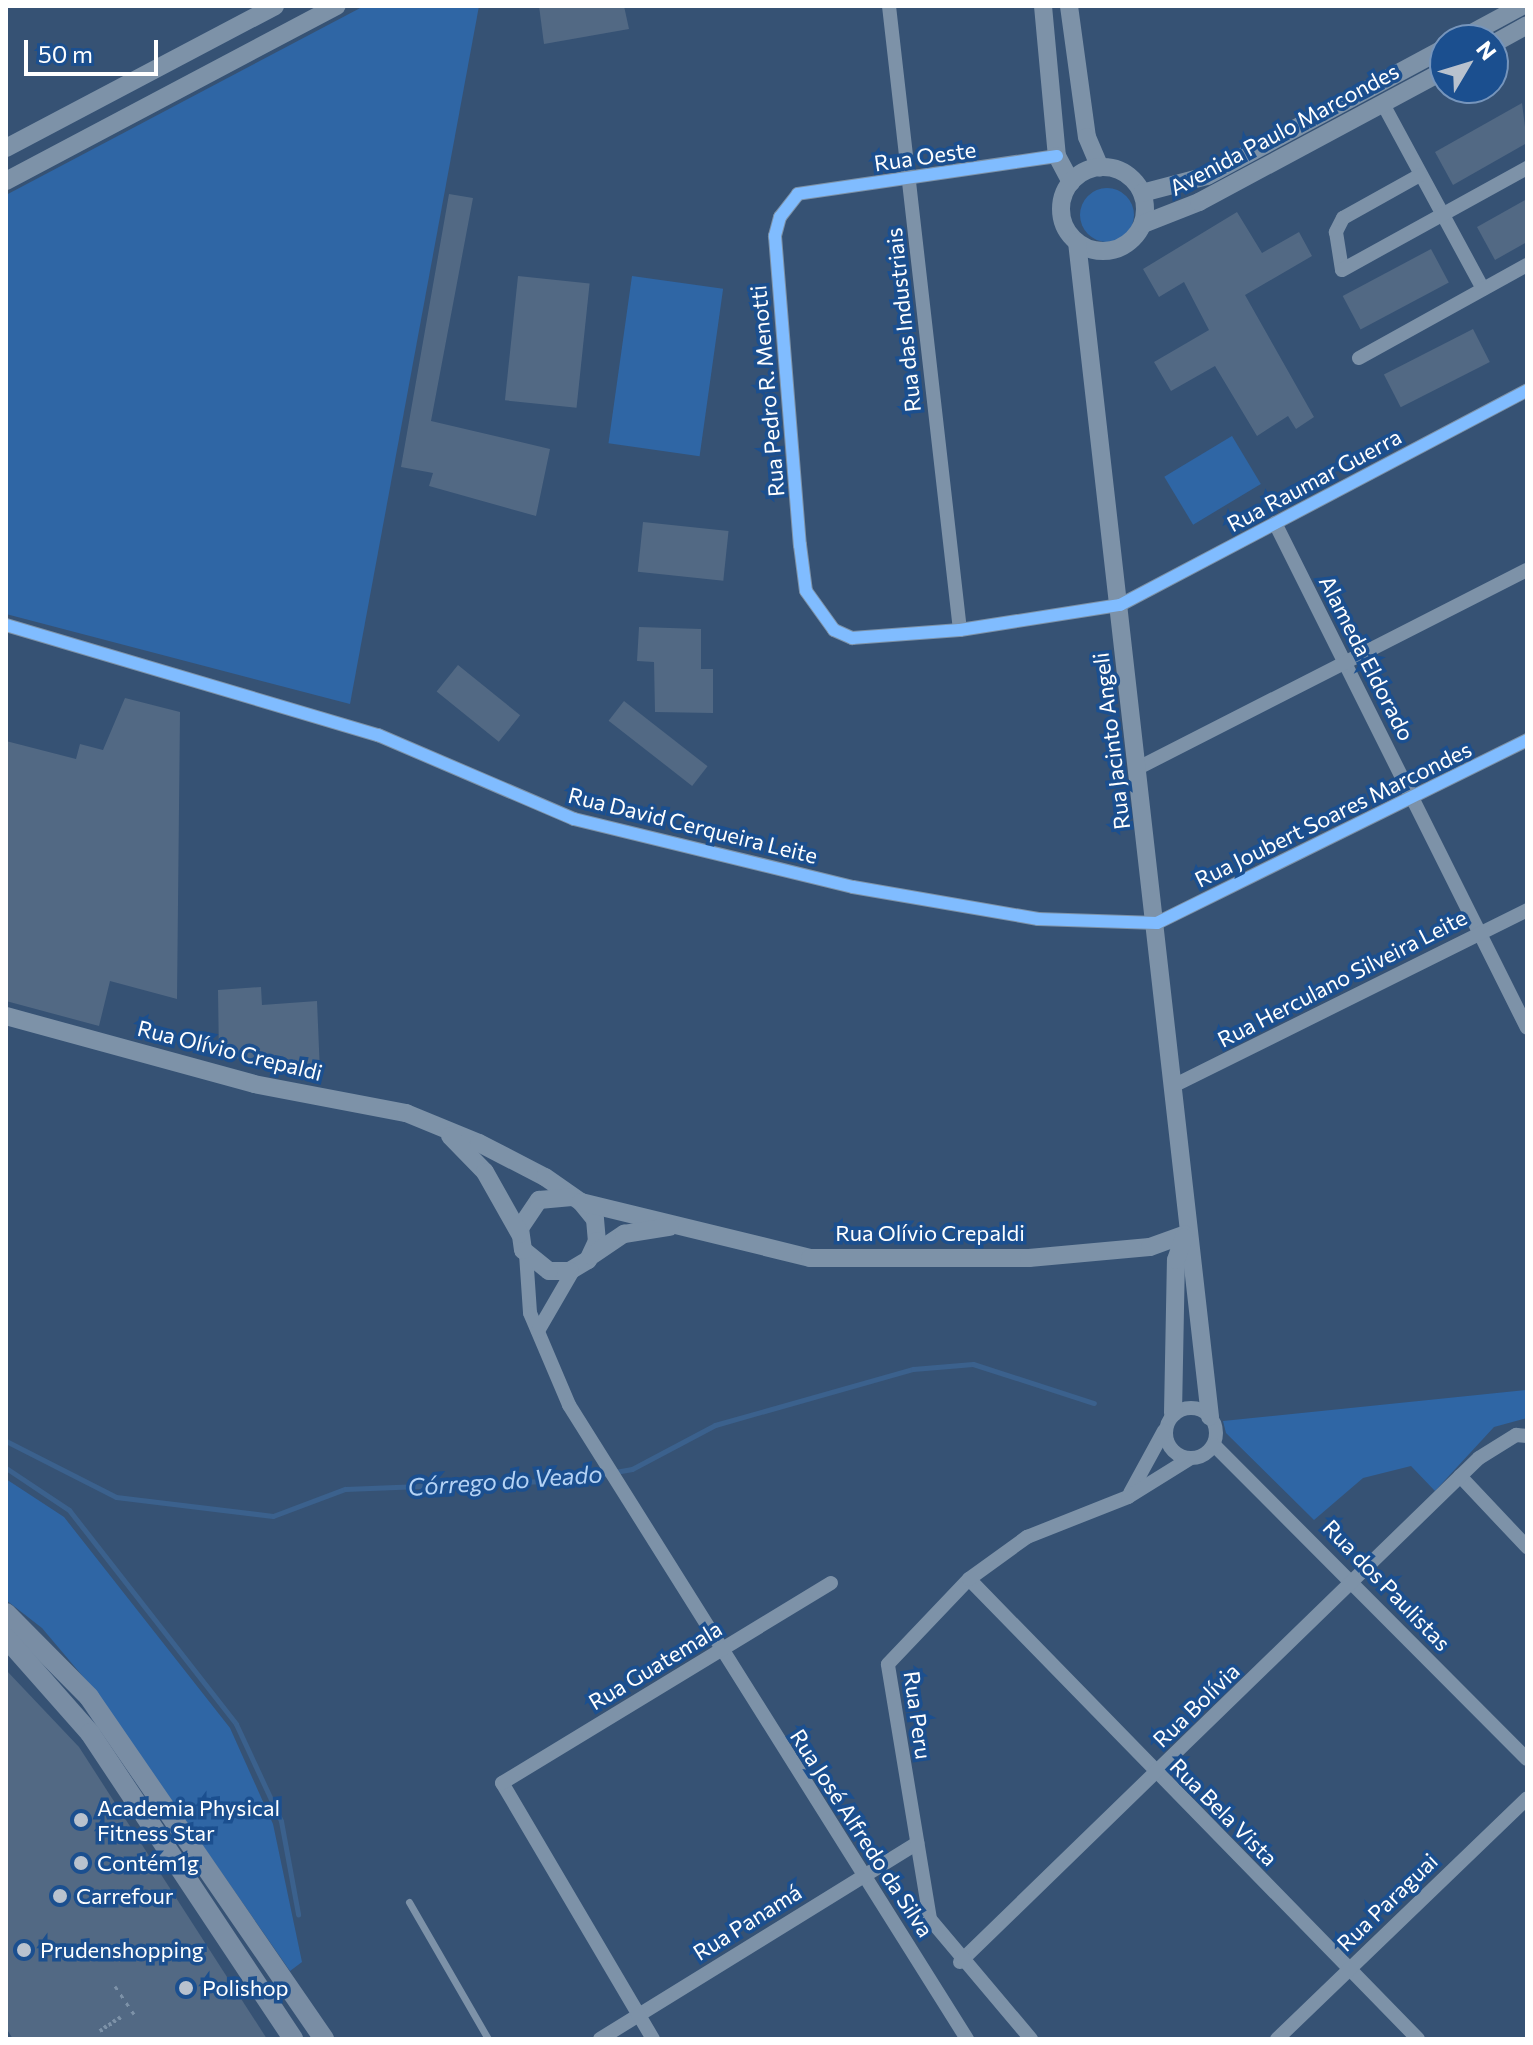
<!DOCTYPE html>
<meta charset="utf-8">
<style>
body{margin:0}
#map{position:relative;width:1533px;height:2045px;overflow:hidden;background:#365274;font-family:Commissioner,sans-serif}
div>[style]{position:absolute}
.green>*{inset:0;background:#2f66a5;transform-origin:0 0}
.round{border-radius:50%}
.stream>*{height:5px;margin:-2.5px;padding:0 2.5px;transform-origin:2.5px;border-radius:2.5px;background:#3b618d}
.building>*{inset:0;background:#526984;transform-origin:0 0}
.path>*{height:3px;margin-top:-1.5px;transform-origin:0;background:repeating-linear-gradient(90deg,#7d92a8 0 4px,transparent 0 10px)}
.service>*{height:7px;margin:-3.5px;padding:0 3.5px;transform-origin:3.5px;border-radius:3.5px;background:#7d92a8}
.minor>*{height:14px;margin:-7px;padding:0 7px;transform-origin:7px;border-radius:7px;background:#7d92a8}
.minor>.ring{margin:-7px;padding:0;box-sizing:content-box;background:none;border:14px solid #7d92a8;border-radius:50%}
.tertiary>*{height:18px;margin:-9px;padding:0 9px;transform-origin:9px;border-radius:9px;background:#7d92a8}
.tertiary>.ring{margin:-9px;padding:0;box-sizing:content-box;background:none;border:18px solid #7d92a8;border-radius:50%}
.secondary>*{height:20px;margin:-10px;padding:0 10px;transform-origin:10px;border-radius:10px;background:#798da4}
.cycleway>*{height:12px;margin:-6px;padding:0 6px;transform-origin:6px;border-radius:6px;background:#80bcff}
.dots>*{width:22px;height:22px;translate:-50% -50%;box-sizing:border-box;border:4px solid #1b4f8f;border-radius:50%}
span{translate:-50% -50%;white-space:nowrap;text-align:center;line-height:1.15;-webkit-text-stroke:7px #1b4f8f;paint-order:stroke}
.street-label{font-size:22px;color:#fff}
.poi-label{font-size:22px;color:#fff}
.left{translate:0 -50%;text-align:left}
.water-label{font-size:24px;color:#b5d3f5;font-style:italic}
.frame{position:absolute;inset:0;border:8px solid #fff;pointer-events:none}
.north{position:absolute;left:1429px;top:24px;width:80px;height:80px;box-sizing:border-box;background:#1b4f8f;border:2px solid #7695bc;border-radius:50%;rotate:52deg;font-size:22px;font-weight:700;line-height:32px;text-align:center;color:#fff}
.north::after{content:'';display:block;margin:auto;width:28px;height:36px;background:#b9c2ce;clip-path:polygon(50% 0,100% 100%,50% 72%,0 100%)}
.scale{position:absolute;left:24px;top:40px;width:134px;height:36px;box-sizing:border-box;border:4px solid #fff;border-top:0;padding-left:10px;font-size:24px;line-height:28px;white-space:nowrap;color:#fff;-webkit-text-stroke:6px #1b4f8f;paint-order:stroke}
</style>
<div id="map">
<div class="green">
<i style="clip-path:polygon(364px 6px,479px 6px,350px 704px,6px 614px,6px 195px)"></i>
<i class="round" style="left:1080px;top:188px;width:54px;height:54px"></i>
<i style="left:632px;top:276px;width:92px;height:169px;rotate:8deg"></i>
<i style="left:1232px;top:436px;width:56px;height:79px;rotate:59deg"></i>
<i style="clip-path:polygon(1527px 1390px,1527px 1418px,1494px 1427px,1435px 1491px,1411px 1466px,1363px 1478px,1314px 1520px,1226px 1433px,1223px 1421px)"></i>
<i style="clip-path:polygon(6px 1479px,64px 1517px,230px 1728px,273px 1824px,302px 1962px,290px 1971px,96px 1692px,42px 1628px,6px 1600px)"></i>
</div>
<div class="stream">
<i style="left:6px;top:1441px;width:123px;rotate:27deg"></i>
<i style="left:116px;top:1497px;width:158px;rotate:6.9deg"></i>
<i style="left:273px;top:1516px;width:77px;rotate:-20.6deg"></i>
<i style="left:345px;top:1489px;width:225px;rotate:-2.3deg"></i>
<i style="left:570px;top:1480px;width:63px;rotate:-10.1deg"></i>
<i style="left:632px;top:1469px;width:94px;rotate:-27.9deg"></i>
<i style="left:715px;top:1425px;width:206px;rotate:-15.8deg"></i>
<i style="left:913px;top:1369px;width:60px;rotate:-4.8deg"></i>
<i style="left:973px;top:1364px;width:127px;rotate:17.9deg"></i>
<i style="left:6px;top:1468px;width:76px;rotate:33.7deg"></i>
<i style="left:69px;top:1510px;width:271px;rotate:52deg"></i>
<i style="left:236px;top:1724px;width:107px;rotate:65.1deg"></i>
<i style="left:281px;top:1821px;width:95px;rotate:79.6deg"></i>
</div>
<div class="building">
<i style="clip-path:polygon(539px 6px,624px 6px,629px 29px,544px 44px)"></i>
<i style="clip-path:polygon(1522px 103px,1527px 143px,1453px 185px,1435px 152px)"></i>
<i style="clip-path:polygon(449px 194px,473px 198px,431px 421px,550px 449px,536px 516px,429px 486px,433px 473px,401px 467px)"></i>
<i style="clip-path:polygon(1527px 199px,1527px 242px,1495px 260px,1477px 227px)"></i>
<i style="clip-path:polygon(1237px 212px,1262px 253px,1299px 232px,1312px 256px,1245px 295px,1314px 417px,1296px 429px,1288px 416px,1257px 436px,1215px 366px,1171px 391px,1154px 362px,1209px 330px,1184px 282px,1159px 297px,1143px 269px)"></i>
<i style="left:1431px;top:249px;width:38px;height:100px;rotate:62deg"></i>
<i style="left:518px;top:276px;width:72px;height:125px;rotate:6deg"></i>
<i style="left:1473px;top:329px;width:37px;height:100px;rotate:63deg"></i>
<i style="left:643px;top:522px;width:86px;height:50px;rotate:6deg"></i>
<i style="clip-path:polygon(639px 627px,701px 629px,701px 669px,713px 669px,713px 713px,655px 712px,654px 662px,637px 661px)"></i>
<i style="left:458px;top:665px;width:80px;height:34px;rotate:39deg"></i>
<i style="clip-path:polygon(125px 698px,180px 712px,177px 999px,110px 981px,99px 1026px,6px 1001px,6px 741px,76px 759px,80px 744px,103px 750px)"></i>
<i style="left:624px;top:701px;width:106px;height:25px;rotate:38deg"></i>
<i style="clip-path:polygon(261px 987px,262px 1005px,317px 1001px,320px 1073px,274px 1072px,274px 1059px,219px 1058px,218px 990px)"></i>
<i style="clip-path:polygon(6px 1670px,79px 1747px,267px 2039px,13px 2039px,6px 2028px)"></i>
</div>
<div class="path">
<i style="left:115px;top:1986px;width:34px;rotate:56deg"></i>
<i style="left:118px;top:2016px;width:6px;rotate:51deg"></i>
<i style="left:113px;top:2019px;width:6px;rotate:51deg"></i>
<i style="left:109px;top:2022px;width:7px;rotate:63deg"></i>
<i style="left:104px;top:2025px;width:6px;rotate:51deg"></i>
<i style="left:100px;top:2028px;width:6px;rotate:59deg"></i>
</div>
<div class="service">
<i style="left:409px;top:1902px;width:158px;rotate:60deg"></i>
</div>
<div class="minor">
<i style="left:889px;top:6px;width:628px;rotate:83.51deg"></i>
<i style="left:1383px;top:104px;width:210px;rotate:61.6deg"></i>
<i style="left:1057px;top:156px;width:262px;rotate:171.7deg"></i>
<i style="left:798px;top:194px;width:29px;rotate:128deg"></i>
<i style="left:780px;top:217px;width:20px;rotate:105deg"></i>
<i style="left:775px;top:236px;width:310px;rotate:85.4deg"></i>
<i style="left:800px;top:545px;width:46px;rotate:82.6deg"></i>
<i style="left:806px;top:591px;width:48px;rotate:54.3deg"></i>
<i style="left:834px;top:630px;width:20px;rotate:24deg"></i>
<i style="left:852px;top:638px;width:108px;rotate:-4.2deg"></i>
<i style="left:960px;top:630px;width:162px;rotate:-8.9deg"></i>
<i style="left:1120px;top:605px;width:460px;rotate:-27.8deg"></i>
<i style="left:1420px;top:175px;width:88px;rotate:150.8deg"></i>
<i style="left:1343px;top:218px;width:16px;rotate:117deg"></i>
<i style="left:1336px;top:232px;width:38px;rotate:81deg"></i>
<i style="left:1342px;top:270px;width:211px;rotate:-28.9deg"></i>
<i style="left:1359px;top:358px;width:192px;rotate:-29deg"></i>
<i style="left:1275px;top:523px;width:564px;rotate:63.48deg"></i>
<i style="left:6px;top:625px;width:388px;rotate:16.5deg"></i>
<i style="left:378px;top:735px;width:213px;rotate:23.2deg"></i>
<i style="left:574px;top:819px;width:287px;rotate:13.7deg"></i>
<i style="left:853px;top:887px;width:188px;rotate:9.8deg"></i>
<i style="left:1038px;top:919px;width:119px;rotate:1.9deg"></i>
<i style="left:1157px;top:923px;width:413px;rotate:-26.3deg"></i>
<i style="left:1138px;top:768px;width:436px;rotate:-27deg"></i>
<i style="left:1175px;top:1085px;width:393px;rotate:-26.4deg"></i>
<i style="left:526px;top:1254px;width:59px;rotate:86.1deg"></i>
<i style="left:530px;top:1313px;width:100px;rotate:67deg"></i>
<i style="left:569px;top:1405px;width:749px;rotate:57.88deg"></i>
<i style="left:538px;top:1331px;width:72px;rotate:-59.9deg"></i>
<i class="ring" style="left:1166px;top:1408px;width:36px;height:36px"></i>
<i style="left:1214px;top:1445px;width:443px;rotate:45.1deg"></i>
<i style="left:1460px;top:1476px;width:98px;rotate:46.7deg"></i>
<i style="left:1130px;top:1493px;width:71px;rotate:-61.3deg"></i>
<i style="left:969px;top:1579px;width:643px;rotate:45.69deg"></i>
<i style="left:960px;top:1962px;width:723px;rotate:-44.16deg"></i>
<i style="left:1479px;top:1458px;width:44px;rotate:-31.9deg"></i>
<i style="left:1516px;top:1435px;width:11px;rotate:5deg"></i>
<i style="left:600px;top:2039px;width:373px;rotate:-31.7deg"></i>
<i style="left:653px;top:2039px;width:297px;rotate:-120.5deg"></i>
<i style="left:502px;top:1783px;width:385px;rotate:-31.3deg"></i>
<i style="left:1031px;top:2039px;width:157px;rotate:-130.1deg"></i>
<i style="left:930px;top:1919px;width:258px;rotate:-99.4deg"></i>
<i style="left:888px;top:1664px;width:117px;rotate:-46.4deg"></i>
<i style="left:969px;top:1579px;width:72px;rotate:-35.9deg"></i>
<i style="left:1027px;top:1537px;width:109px;rotate:-21.6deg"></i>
<i style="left:1128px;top:1497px;width:72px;rotate:-31.9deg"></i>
<i style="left:1277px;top:2039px;width:347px;rotate:-43.9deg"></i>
</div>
<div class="tertiary">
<i style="left:1043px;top:6px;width:151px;rotate:84.7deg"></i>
<i style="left:1057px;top:156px;width:30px;rotate:62deg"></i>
<i style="left:1069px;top:6px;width:132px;rotate:82.2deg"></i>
<i style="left:1087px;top:137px;width:33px;rotate:67deg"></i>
<i style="left:1459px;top:40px;width:72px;rotate:-28.4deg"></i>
<i style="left:1493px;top:44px;width:39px;rotate:-29deg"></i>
<i style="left:6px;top:148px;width:304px;rotate:-27.8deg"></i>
<i class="ring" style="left:1061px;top:167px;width:66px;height:66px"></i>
<i style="left:6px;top:181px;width:374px;rotate:-27.9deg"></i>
<i style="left:1142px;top:193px;width:67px;rotate:-14.7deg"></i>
<i style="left:1207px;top:176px;width:270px;rotate:-28.3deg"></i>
<i style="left:1143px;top:224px;width:60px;rotate:-21.4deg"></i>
<i style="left:1199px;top:202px;width:279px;rotate:-28.2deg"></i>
<i style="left:1077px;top:242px;width:1182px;rotate:83.54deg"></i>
<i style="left:6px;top:1016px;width:257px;rotate:15.3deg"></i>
<i style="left:254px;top:1084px;width:155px;rotate:10.8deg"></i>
<i style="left:406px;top:1113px;width:79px;rotate:22.3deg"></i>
<i style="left:479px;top:1143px;width:74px;rotate:27.3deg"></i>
<i style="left:545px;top:1177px;width:44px;rotate:34.8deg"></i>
<i style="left:581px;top:1202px;width:22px;rotate:51deg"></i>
<i style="left:595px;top:1219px;width:22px;rotate:85deg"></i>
<i style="left:597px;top:1241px;width:21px;rotate:115deg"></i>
<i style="left:588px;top:1260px;width:21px;rotate:149deg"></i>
<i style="left:570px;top:1271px;width:21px;rotate:180deg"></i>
<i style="left:549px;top:1271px;width:33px;rotate:-141deg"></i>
<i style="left:523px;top:1250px;width:22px;rotate:-98deg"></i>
<i style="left:520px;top:1228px;width:34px;rotate:-56deg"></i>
<i style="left:539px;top:1200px;width:33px;rotate:-5deg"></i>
<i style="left:450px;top:1136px;width:50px;rotate:45.8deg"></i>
<i style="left:485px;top:1172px;width:71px;rotate:60.6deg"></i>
<i style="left:581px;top:1202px;width:236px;rotate:13.7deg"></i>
<i style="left:810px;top:1258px;width:219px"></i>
<i style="left:1029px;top:1258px;width:121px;rotate:-5.2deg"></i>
<i style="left:1150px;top:1247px;width:37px;rotate:-20deg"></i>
<i style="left:591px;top:1256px;width:40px;rotate:-34deg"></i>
<i style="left:624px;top:1234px;width:46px;rotate:-8.8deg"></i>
<i style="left:1173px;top:1413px;width:153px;rotate:-88.9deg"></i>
<i style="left:1176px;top:1260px;width:24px;rotate:-71deg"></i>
</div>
<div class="secondary">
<i style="left:6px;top:1613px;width:118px;rotate:45.3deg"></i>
<i style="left:89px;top:1697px;width:415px;rotate:55.5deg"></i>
<i style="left:6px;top:1638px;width:127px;rotate:48.5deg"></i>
<i style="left:90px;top:1733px;width:367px;rotate:56.4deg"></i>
</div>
<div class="cycleway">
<i style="left:1057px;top:156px;width:262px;rotate:171.7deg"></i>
<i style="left:798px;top:194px;width:29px;rotate:128deg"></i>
<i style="left:780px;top:217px;width:20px;rotate:105deg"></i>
<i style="left:775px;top:236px;width:310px;rotate:85.4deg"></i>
<i style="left:800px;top:545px;width:46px;rotate:82.6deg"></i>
<i style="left:806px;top:591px;width:48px;rotate:54.3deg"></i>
<i style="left:834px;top:630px;width:20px;rotate:24deg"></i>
<i style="left:852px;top:638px;width:108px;rotate:-4.2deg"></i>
<i style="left:960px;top:630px;width:162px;rotate:-8.9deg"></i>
<i style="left:1120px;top:605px;width:460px;rotate:-27.8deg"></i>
<i style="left:6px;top:625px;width:388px;rotate:16.5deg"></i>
<i style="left:378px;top:735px;width:213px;rotate:23.2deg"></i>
<i style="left:574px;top:819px;width:287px;rotate:13.7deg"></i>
<i style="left:853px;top:887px;width:188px;rotate:9.8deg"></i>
<i style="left:1038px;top:919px;width:119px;rotate:1.9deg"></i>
<i style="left:1157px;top:923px;width:413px;rotate:-26.3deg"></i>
</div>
<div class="dots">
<i style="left:81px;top:1820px;background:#b9c2ce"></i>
<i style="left:81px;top:1863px;background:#b9c2ce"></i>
<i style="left:60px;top:1896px;background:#b9c2ce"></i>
<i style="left:24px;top:1950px;background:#b9c2ce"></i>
<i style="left:186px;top:1988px;background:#b9c2ce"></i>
</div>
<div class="street-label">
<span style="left:1284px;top:129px;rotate:-28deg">Avenida Paulo Marcondes</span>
<span style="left:925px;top:156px;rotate:-8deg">Rua Oeste</span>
<span style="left:903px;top:320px;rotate:-96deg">Rua das Industriais</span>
<span style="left:767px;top:391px;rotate:-95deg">Rua Pedro R. Menotti</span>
<span style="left:1314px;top:480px;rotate:-28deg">Rua Raumar Guerra</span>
<span style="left:1367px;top:658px;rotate:63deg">Alameda Eldorado</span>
<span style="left:1111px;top:741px;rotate:-97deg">Rua Jacinto Angeli</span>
<span style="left:1333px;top:814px;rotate:-26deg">Rua Joubert Soares Marcondes</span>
<span style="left:693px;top:825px;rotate:14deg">Rua David Cerqueira Leite</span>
<span style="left:1342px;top:978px;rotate:-27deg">Rua Herculano Silveira Leite</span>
<span style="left:230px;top:1050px;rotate:14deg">Rua Olívio Crepaldi</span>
<span style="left:930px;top:1233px">Rua Olívio Crepaldi</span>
<span style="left:1387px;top:1585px;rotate:46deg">Rua dos Paulistas</span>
<span style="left:655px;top:1665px;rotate:-31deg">Rua Guatemala</span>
<span style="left:1196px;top:1705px;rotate:-44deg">Rua Bolívia</span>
<span style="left:918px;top:1715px;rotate:82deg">Rua Peru</span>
<span style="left:1224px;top:1812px;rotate:45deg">Rua Bela Vista</span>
<span style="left:862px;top:1833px;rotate:57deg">Rua José Alfredo da Silva</span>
<span style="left:1387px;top:1902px;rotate:-44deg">Rua Paraguai</span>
<span style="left:747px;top:1922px;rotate:-32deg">Rua Panamá</span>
</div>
<div class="poi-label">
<span class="left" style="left:97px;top:1820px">Academia Physical<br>Fitness Star</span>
<span class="left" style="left:97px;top:1863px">Contém1g</span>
<span class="left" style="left:76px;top:1896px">Carrefour</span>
<span class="left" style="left:40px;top:1950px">Prudenshopping</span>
<span class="left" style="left:202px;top:1988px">Polishop</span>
</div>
<div class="water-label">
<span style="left:505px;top:1480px;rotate:-4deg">Córrego do Veado</span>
</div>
<div class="frame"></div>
<div class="north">N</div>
<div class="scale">50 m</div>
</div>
